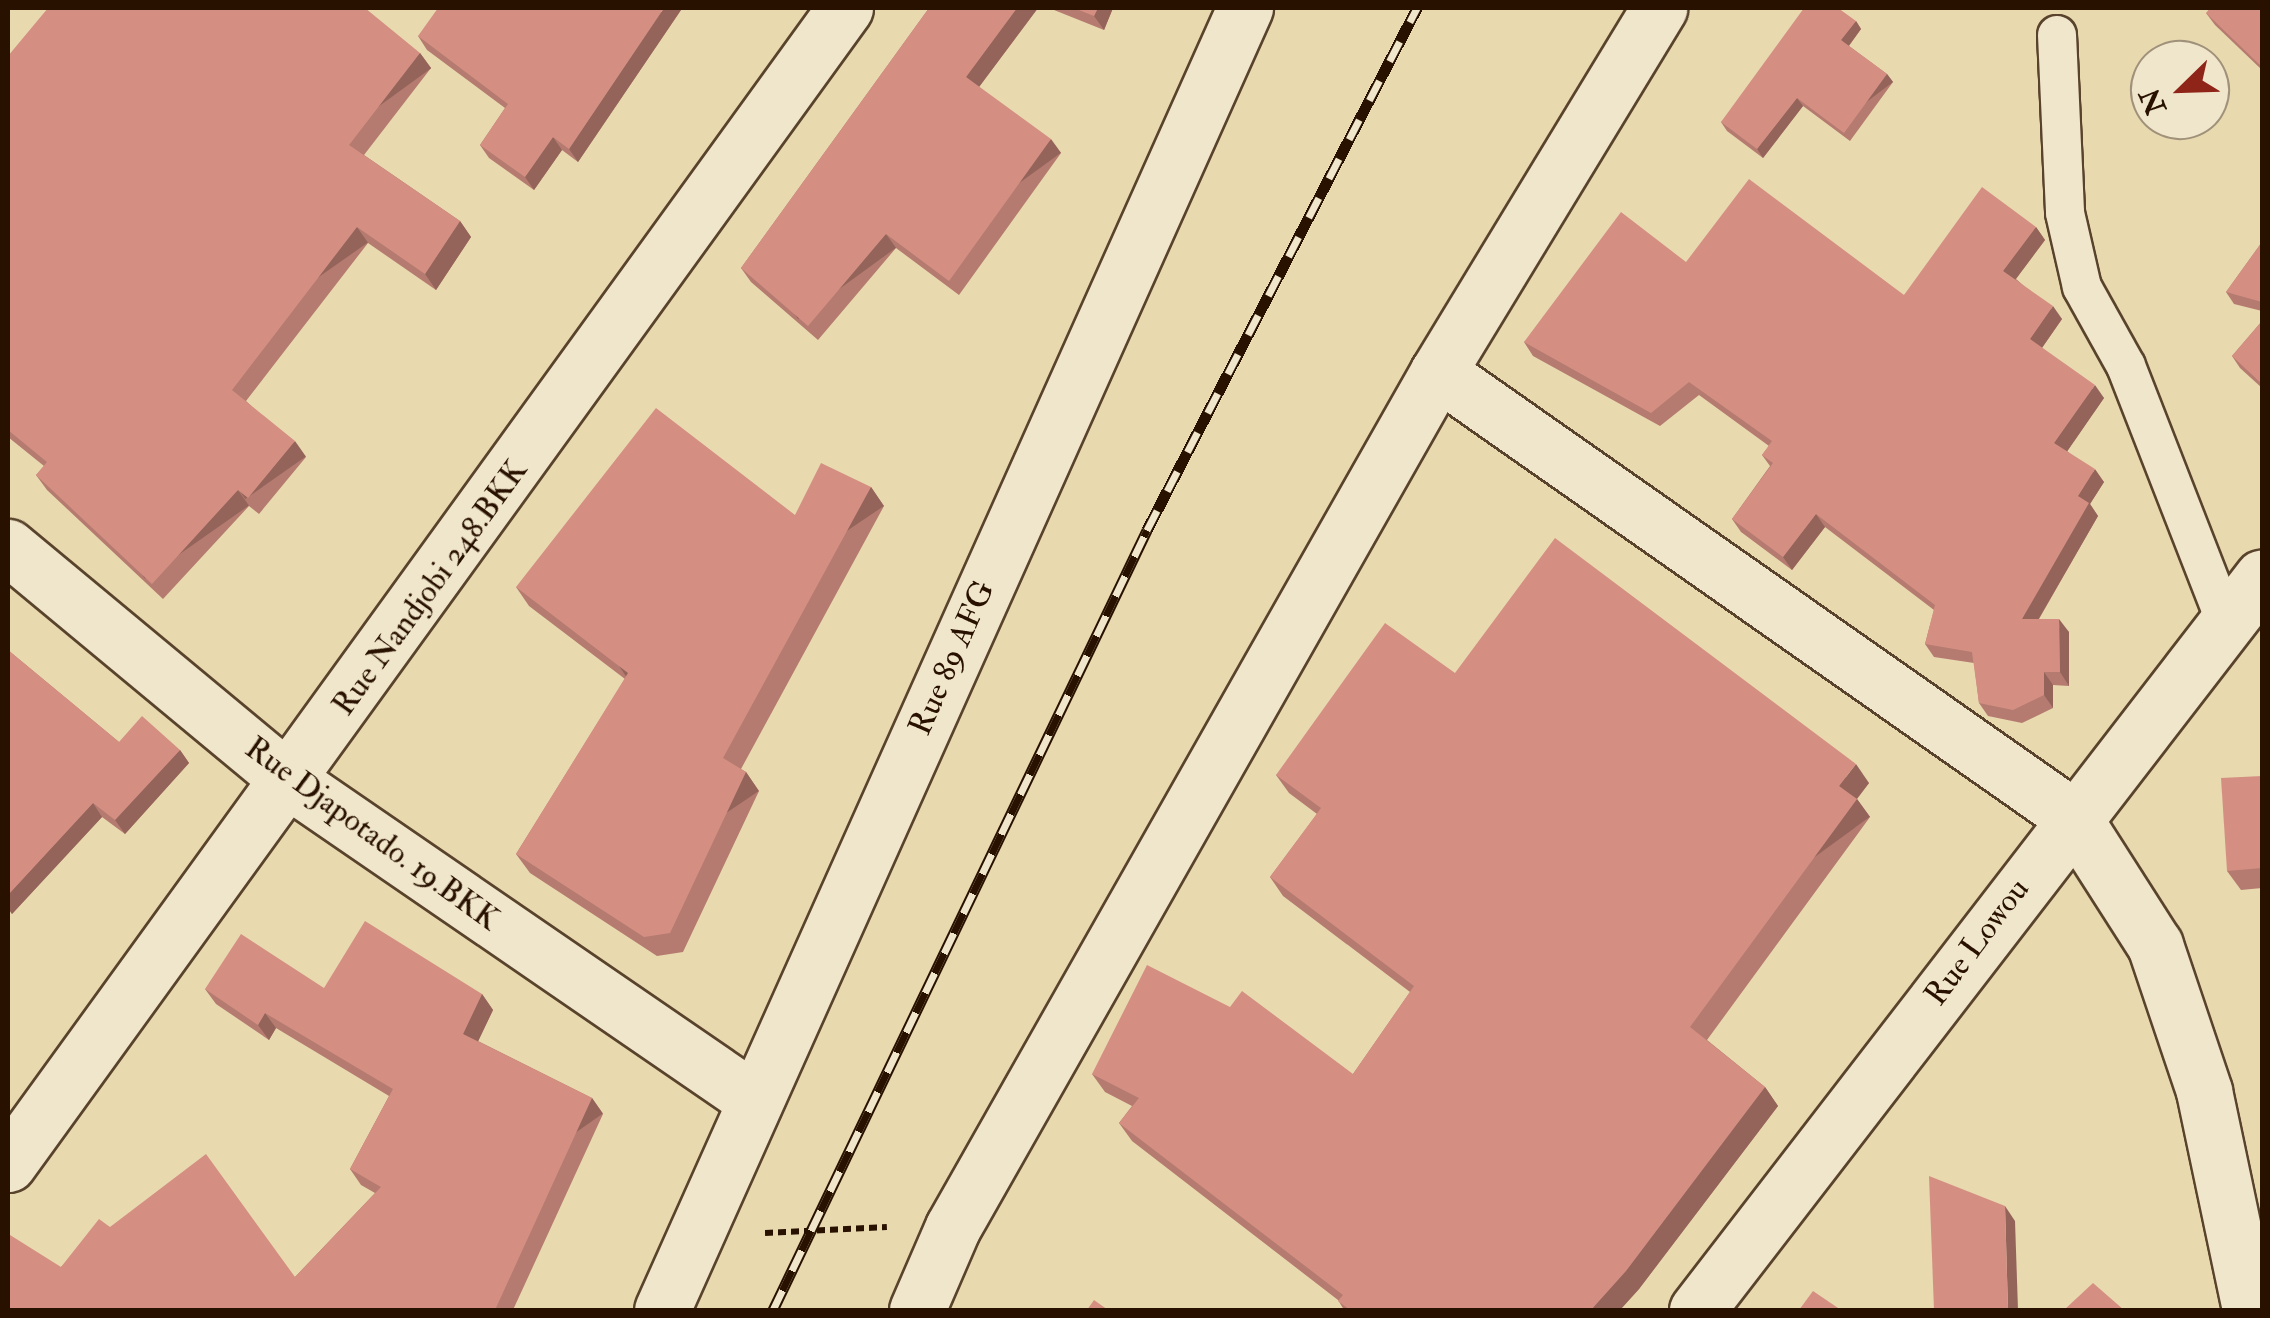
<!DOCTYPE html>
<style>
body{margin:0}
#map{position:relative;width:2270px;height:1318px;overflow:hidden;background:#e8d9af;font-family:"IM FELL Double Pica",serif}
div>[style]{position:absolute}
.path>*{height:6px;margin-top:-3px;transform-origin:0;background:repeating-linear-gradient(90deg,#291100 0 8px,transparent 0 13px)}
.roads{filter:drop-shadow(2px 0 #59432c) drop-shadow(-2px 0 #59432c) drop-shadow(0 2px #59432c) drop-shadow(0 -2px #59432c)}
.service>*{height:38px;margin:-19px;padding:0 19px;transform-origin:19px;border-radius:19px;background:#f0e6cb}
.minor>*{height:55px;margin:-27.5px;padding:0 27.5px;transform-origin:27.5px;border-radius:27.5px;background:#f0e6cb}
.rail>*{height:11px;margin-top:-5.5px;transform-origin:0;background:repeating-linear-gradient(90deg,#f0e6cb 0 22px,#291100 0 44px);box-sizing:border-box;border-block:2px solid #291100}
.wall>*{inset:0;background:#b67b70}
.shaded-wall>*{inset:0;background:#94645b;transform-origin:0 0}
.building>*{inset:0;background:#d48f82}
span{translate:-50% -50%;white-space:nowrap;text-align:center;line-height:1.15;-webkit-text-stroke:9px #f0e6cb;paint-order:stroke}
.street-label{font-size:32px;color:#291100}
.frame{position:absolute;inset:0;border:10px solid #291100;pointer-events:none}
.north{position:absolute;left:2130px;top:40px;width:100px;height:100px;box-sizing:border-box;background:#f0e6cb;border:2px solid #a0917a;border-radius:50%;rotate:247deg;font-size:28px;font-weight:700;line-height:40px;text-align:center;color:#291100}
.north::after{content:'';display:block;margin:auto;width:35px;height:45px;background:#8f2418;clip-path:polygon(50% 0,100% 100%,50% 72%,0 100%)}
</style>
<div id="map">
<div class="path">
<i style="left:765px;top:1233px;width:122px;rotate:-2.8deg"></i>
</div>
<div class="roads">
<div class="service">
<i style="left:2057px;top:35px;width:178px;rotate:87.4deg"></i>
<i style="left:2065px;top:213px;width:76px;rotate:77.1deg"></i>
<i style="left:2082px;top:287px;width:90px;rotate:60.9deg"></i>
<i style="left:2126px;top:366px;width:275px;rotate:68.7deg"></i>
</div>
<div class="minor">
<i style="left:1438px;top:372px;width:775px;rotate:35.02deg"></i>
<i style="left:2073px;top:817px;width:152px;rotate:57.4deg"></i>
<i style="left:2155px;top:945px;width:154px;rotate:71.4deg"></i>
<i style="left:2204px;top:1091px;width:224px;rotate:78.1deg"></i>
<i style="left:8px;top:547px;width:368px;rotate:39.7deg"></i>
<i style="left:291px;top:782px;width:560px;rotate:34.46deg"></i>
<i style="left:8px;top:1164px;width:1427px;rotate:-54.09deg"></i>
<i style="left:662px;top:1310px;width:1427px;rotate:-65.88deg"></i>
<i style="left:917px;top:1310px;width:90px;rotate:-66.6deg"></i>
<i style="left:953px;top:1227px;width:983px;rotate:-60.44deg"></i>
<i style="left:1438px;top:372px;width:426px;rotate:-58.7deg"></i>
<i style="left:1697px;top:1310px;width:925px;rotate:-52.37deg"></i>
</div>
</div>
<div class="rail">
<i style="left:773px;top:1310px;width:865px;rotate:-64.38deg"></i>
<i style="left:1147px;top:530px;width:588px;rotate:-62.65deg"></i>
</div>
<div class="wall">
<i style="clip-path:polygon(929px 8px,1038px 8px,979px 87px,1061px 153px,959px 295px,896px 248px,818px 340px,751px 282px,741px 268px)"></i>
<i style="clip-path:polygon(1049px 8px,1113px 8px,1104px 30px)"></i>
<i style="clip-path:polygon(2262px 8px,2262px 70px,2215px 25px,2206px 13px)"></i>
<i style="clip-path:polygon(681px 10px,578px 162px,562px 150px,534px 190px,489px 158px,480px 145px,505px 108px,427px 50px,418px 36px)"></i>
<i style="clip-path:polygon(1856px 21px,1861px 29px,1849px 46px,1887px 74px,1893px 82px,1850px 141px,1803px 106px,1763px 158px,1727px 131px,1721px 122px)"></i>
<i style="clip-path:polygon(420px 53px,431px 68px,364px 155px,460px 221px,471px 237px,436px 290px,368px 243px,246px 401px,306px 457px,259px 514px,249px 506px,163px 599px,47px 490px,36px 475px,44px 466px,8px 437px,8px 56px)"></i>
<i style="clip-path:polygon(2036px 227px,2045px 240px,2016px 279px,2062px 319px,2042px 348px,2104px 398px,2067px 451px,2104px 482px,2090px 504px,2098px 516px,2039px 619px,2069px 632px,2069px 686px,2053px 685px,2053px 708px,2022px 723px,1988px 716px,1979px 703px,1974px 663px,1934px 657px,1925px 644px,1934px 610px,1825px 527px,1792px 570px,1741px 532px,1732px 519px,1770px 466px,1762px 455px,1769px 446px,1699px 395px,1660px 426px,1533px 356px,1524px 342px,1686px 262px,1904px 295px)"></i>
<i style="clip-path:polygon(2262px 242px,2262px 311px,2234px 304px,2226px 292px)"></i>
<i style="clip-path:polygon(2262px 321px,2262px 388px,2240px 368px,2232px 356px)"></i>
<i style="clip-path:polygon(871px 487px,884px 506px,741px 769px,746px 772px,759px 791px,683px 952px,657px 956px,530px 873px,516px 854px,625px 679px,529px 606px,516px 587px,795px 515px)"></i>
<i style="clip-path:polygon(8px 650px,119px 742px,180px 750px,189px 763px,125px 834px,102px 817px,12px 914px,8px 909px)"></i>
<i style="clip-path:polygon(1455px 673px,1869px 783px,1857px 799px,1870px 817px,1707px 1040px,1765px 1087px,1778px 1106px,1639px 1289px,1620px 1310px,1344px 1310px,1338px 1300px,1132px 1141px,1119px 1123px,1132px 1106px,1105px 1092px,1092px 1074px,1353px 1074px,1410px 992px,1283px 896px,1270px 877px,1317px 814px,1289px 793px,1276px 775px)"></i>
<i style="clip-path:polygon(2262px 776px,2262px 888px,2241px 890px,2227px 871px)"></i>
<i style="clip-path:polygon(324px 988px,482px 994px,493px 1010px,478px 1041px,592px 1098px,603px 1114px,513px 1310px,8px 1310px,110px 1227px,295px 1277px,375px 1193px,361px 1185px,350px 1169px,389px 1096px,276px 1028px,269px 1040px,216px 1004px,205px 989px)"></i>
</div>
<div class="shaded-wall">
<i style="clip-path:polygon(664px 8px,679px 8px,681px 10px,578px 162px,569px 149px)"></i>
<i style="clip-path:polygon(1017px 8px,1038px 8px,976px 91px,966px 77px)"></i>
<i style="clip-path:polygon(1098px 8px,1113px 8px,1104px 30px,1094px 16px)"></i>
<i style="clip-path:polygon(1856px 21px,1861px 29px,1847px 48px,1841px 40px)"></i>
<i style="left:420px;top:53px;width:19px;height:116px;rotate:54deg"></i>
<i style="left:1887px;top:74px;width:10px;height:73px;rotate:53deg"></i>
<i style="clip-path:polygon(1797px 98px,1803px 106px,1763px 158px,1757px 149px)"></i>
<i style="clip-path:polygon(553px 137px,562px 150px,534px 190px,525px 177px)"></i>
<i style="left:1051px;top:139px;width:17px;height:175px;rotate:54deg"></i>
<i style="clip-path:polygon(460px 221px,471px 237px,436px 290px,425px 274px)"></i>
<i style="left:357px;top:227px;width:19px;height:205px;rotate:55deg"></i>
<i style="clip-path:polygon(2036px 227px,2045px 240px,2012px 284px,2003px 271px)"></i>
<i style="left:886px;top:234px;width:17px;height:121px;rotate:54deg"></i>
<i style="clip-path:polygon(2053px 306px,2062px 319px,2039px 352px,2030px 339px)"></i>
<i style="clip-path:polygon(2095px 385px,2104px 398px,2064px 456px,2054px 443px)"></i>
<i style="left:295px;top:441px;width:19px;height:74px;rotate:55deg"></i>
<i style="clip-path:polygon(2095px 469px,2104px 482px,2090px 504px,2098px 516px,2031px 632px,2022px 619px,2078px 496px)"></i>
<i style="left:871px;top:487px;width:23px;height:309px;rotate:56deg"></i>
<i style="left:238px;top:490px;width:19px;height:127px;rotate:55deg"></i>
<i style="clip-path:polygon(1816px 514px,1825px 527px,1792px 570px,1783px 557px)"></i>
<i style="clip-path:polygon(2059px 619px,2069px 632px,2069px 686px,2060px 672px)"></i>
<i style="clip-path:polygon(2044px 672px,2053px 685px,2053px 708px,2044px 695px)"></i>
<i style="clip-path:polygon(180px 750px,189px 763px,125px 834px,115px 820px)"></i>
<i style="clip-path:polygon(1856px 764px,1869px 783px,1852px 805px,1839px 786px)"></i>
<i style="left:746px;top:772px;width:23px;height:178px;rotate:56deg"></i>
<i style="left:1857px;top:799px;width:22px;height:283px;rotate:54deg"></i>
<i style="clip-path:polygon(93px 803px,102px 817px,12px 914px,8px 907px,8px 895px)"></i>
<i style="clip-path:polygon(482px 994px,493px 1010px,474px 1050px,463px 1034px)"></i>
<i style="clip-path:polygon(265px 1013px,276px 1028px,269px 1040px,258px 1025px)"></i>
<i style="clip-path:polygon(1765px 1087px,1778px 1106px,1639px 1289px,1620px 1310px,1591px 1310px)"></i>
<i style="left:592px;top:1098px;width:19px;height:233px;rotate:55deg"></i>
<i style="clip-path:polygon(2005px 1206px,2015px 1221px,2018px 1310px,2008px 1310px)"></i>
</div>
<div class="building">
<i style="clip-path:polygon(48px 8px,365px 8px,420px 53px,349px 145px,460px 221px,425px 274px,357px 227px,232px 390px,295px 441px,248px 498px,238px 490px,152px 584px,36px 475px,47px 462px,8px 430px,8px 56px)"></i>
<i style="clip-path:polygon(438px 8px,664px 8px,569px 149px,553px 137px,525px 177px,480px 145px,508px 104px,418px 36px)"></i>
<i style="clip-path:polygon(929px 8px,1017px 8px,966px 77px,1051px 139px,949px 281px,886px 234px,808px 326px,741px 268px)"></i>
<i style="clip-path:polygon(1074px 8px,1098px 8px,1094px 16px)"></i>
<i style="clip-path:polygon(1804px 8px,1838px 8px,1856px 21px,1841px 40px,1887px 74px,1844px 133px,1797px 98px,1757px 149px,1721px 122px)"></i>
<i style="clip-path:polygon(2210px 8px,2262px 8px,2262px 67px,2206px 13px)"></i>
<i style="clip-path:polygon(1749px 179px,1904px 295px,1982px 187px,2036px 227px,2003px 271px,2053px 306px,2030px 339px,2095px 385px,2054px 443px,2095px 469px,2078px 496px,2089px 503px,2022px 619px,2059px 619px,2060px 672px,2044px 672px,2044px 695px,2013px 710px,1979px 703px,1972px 652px,1925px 644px,1935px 605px,1816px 514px,1783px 557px,1732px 519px,1773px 463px,1762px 455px,1772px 441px,1689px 382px,1651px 413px,1524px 342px,1621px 212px,1686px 262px)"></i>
<i style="clip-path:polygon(2262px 242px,2262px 302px,2226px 292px)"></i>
<i style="clip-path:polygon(2262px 321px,2262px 384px,2232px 356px)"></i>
<i style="clip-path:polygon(656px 408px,795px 515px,821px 463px,871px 487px,723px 758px,746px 772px,670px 933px,644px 937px,516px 854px,628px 673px,516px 587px)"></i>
<i style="clip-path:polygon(1555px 538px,1856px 764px,1839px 786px,1857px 799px,1690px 1027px,1765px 1087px,1626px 1271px,1591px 1310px,1350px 1310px,1338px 1301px,1343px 1295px,1119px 1123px,1139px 1098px,1092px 1074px,1147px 965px,1230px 1007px,1242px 991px,1353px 1074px,1414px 986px,1270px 877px,1321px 808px,1276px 775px,1385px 623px,1455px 673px)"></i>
<i style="clip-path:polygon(8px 650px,119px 742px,142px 716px,180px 750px,115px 820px,93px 803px,8px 895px)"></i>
<i style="clip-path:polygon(2262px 776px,2262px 868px,2227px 871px,2221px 778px)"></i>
<i style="clip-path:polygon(365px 921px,482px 994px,463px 1034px,592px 1098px,495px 1310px,8px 1310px,8px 1239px,10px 1235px,61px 1267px,99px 1219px,110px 1227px,206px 1154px,295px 1277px,381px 1187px,350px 1169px,393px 1089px,265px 1013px,258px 1025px,205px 989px,241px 934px,324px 988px)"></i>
<i style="clip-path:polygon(1929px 1176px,2005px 1206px,2008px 1310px,1934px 1310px)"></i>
<i style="clip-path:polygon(2093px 1283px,2124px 1310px,2064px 1310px)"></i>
<i style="clip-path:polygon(1813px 1291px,1841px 1310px,1799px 1310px)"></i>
<i style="clip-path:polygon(1094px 1300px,1108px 1310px,1087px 1310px)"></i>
</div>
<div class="street-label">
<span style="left:430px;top:588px;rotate:-54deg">Rue Nandjobi 248.BKK</span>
<span style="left:952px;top:658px;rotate:-66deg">Rue 89 AFG</span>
<span style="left:372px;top:834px;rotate:36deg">Rue Djapotado. 19.BKK</span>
<span style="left:1977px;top:942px;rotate:-53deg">Rue Lowou</span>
</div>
<div class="frame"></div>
<div class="north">N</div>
</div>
